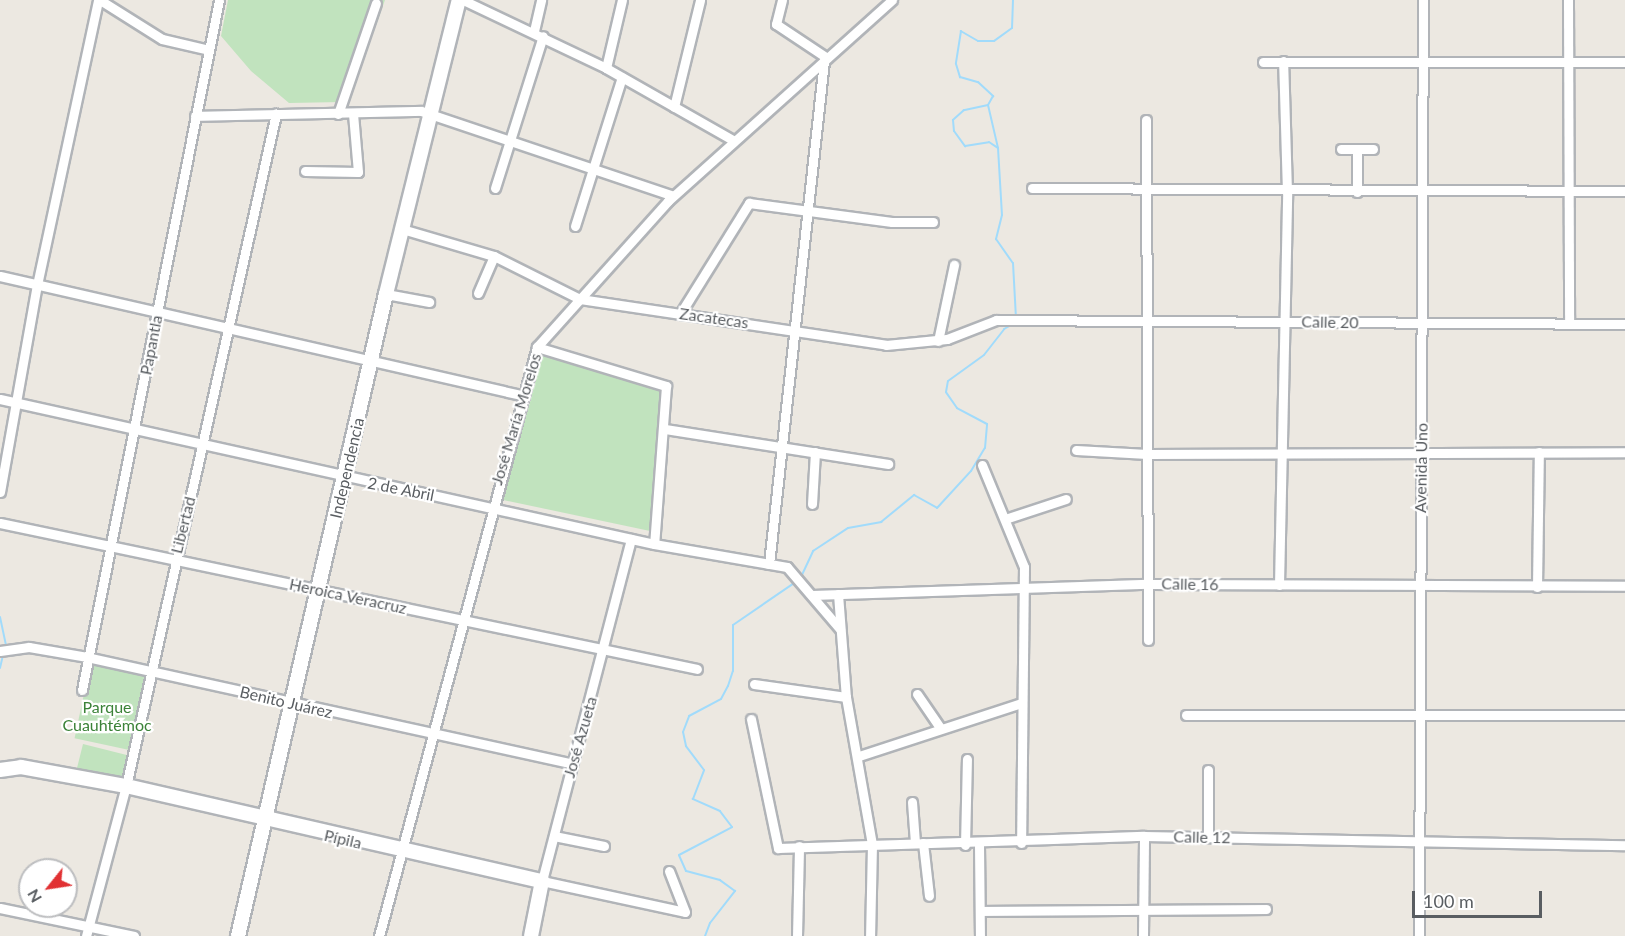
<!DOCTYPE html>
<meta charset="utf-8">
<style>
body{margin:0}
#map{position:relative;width:1625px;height:936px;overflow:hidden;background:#ece8e1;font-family:Lato,sans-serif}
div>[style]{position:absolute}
.green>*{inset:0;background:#c1e3be;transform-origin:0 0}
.stream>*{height:2px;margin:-1px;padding:0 1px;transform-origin:1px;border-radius:1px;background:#a1dbfb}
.roads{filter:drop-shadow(2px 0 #b1b4b8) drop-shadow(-2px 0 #b1b4b8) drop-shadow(0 2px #b1b4b8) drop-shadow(0 -2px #b1b4b8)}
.street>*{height:9px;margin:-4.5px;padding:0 4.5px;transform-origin:4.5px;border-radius:4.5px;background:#fff}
.secondary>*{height:14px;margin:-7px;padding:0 7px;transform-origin:7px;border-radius:7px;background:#fff}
span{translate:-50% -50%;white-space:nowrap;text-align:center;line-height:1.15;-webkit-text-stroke:4.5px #fff;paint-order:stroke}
.street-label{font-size:16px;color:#595d61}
.park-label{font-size:16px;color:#3b8238}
.north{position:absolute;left:18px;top:858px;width:60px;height:60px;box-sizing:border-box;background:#fff;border:2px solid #bdbec0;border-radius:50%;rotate:240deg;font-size:16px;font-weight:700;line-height:24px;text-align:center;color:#595d61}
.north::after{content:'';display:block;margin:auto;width:21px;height:27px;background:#e13133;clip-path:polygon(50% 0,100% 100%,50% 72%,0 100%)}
.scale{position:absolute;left:1412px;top:891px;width:130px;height:27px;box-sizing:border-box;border:3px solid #595d61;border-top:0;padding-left:8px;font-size:18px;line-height:21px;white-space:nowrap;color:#595d61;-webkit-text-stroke:4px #fff;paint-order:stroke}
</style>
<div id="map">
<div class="green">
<i style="clip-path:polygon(228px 0,385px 0,374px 31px,366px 29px,342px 102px,289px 103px,251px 71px,221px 36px)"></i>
<i style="clip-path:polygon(541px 352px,664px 387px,650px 531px,494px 498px)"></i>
<i style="left:91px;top:661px;width:56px;height:79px;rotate:12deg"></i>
<i style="left:83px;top:744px;width:46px;height:25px;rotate:14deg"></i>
</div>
<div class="stream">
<i style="left:1013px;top:0;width:28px;rotate:92deg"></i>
<i style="left:1012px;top:28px;width:22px;rotate:144deg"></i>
<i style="left:994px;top:41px;width:16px;rotate:180deg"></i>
<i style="left:978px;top:41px;width:20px;rotate:-150deg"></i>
<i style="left:961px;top:31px;width:33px;rotate:99deg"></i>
<i style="left:956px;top:64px;width:14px;rotate:73deg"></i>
<i style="left:960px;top:77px;width:19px;rotate:16deg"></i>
<i style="left:978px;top:82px;width:21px;rotate:43deg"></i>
<i style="left:993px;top:96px;width:10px;rotate:119deg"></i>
<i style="left:988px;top:105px;width:44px;rotate:76.9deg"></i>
<i style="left:998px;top:148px;width:67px;rotate:86.6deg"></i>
<i style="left:1002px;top:215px;width:25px;rotate:104deg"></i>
<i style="left:996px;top:239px;width:29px;rotate:55deg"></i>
<i style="left:1013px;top:263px;width:55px;rotate:86.9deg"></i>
<i style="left:988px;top:105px;width:25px;rotate:168deg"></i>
<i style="left:964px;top:110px;width:15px;rotate:138deg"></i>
<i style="left:953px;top:120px;width:11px;rotate:85deg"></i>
<i style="left:954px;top:131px;width:19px;rotate:54deg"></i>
<i style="left:965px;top:146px;width:24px;rotate:-9deg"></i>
<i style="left:989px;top:142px;width:11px;rotate:34deg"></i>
<i style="left:801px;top:577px;width:29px;rotate:-65deg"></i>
<i style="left:813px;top:551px;width:42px;rotate:-33.3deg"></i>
<i style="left:848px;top:528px;width:34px;rotate:-10deg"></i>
<i style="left:881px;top:522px;width:43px;rotate:-39.3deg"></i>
<i style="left:914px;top:495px;width:26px;rotate:29deg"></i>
<i style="left:937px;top:508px;width:50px;rotate:-47.4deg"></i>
<i style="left:971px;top:471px;width:27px;rotate:-59deg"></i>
<i style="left:985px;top:448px;width:24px;rotate:-85deg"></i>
<i style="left:987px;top:424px;width:34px;rotate:-152deg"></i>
<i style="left:957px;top:408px;width:19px;rotate:-125deg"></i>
<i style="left:946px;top:392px;width:11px;rotate:-80deg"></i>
<i style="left:948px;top:381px;width:44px;rotate:-35.8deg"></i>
<i style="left:984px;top:355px;width:33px;rotate:-52deg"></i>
<i style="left:1004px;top:329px;width:13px;rotate:-29deg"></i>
<i style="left:0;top:617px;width:30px;rotate:78deg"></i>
<i style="left:0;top:668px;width:13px;rotate:-77deg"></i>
<i style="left:705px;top:936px;width:14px;rotate:-69deg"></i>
<i style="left:710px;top:923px;width:41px;rotate:-52deg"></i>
<i style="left:735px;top:891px;width:19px;rotate:-144deg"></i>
<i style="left:720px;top:880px;width:35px;rotate:-165deg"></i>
<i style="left:686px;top:871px;width:17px;rotate:-114deg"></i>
<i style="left:679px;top:855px;width:60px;rotate:-27.8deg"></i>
<i style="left:732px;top:827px;width:20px;rotate:-127deg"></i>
<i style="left:720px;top:811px;width:30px;rotate:-156deg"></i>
<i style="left:693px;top:799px;width:31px;rotate:-69deg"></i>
<i style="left:704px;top:770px;width:30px;rotate:-127deg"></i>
<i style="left:686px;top:746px;width:14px;rotate:-102deg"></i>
<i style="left:683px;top:732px;width:17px;rotate:-69deg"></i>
<i style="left:689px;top:716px;width:36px;rotate:-28deg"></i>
<i style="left:721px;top:699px;width:15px;rotate:-62deg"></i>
<i style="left:728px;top:686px;width:16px;rotate:-72deg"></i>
<i style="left:733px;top:671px;width:46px;rotate:-90deg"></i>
<i style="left:733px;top:625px;width:78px;rotate:-34.5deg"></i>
</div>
<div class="roads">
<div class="street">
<i style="left:100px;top:0;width:73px;rotate:32.2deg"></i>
<i style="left:162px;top:39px;width:48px;rotate:13.2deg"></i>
<i style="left:463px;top:0;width:158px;rotate:25.4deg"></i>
<i style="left:606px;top:68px;width:146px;rotate:29.6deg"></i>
<i style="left:782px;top:0;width:25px;rotate:104deg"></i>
<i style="left:776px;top:24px;width:61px;rotate:33.7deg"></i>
<i style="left:1568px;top:0;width:324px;rotate:89.8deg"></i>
<i style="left:534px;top:31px;width:32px;rotate:-77deg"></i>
<i style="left:1263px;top:62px;width:362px"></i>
<i style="left:606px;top:68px;width:70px;rotate:-76.8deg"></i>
<i style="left:674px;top:107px;width:110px;rotate:-76.3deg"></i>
<i style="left:338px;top:114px;width:117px;rotate:-71.1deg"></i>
<i style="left:195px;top:116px;width:226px;rotate:-1.3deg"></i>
<i style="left:421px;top:111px;width:266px;rotate:18.6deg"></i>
<i style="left:1146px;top:120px;width:520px;rotate:89.78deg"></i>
<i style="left:1341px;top:149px;width:32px"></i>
<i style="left:305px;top:171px;width:53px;rotate:1.1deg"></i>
<i style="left:358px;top:172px;width:58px;rotate:-94.9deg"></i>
<i style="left:495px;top:188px;width:159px;rotate:-72.5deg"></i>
<i style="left:1032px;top:188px;width:593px;rotate:0.29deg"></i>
<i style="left:1357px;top:192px;width:42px;rotate:-90deg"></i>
<i style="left:575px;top:226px;width:156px;rotate:-72.5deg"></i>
<i style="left:402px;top:229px;width:96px;rotate:16.4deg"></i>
<i style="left:494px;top:256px;width:96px;rotate:26.6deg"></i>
<i style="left:580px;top:299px;width:309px;rotate:8.5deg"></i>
<i style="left:886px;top:345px;width:61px;rotate:-5.6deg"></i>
<i style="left:947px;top:339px;width:53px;rotate:-21.2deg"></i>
<i style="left:996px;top:320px;width:629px;rotate:0.36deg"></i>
<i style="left:0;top:276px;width:534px;rotate:12.87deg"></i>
<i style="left:478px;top:293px;width:40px;rotate:-66.6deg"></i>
<i style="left:386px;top:294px;width:44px;rotate:10.5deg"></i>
<i style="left:680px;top:314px;width:131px;rotate:-58.1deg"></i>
<i style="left:749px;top:203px;width:144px;rotate:7.6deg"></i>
<i style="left:892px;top:222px;width:41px"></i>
<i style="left:938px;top:341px;width:78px;rotate:-78.1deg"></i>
<i style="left:537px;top:347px;width:135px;rotate:16.8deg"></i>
<i style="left:666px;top:386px;width:158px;rotate:94.3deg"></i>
<i style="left:0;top:399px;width:670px;rotate:12.5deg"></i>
<i style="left:654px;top:544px;width:135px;rotate:9.8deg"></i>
<i style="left:787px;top:567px;width:82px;rotate:49.5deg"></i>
<i style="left:665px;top:429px;width:226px;rotate:8.9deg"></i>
<i style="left:1076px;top:450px;width:71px;rotate:3.2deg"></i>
<i style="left:1147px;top:454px;width:478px;rotate:-0.2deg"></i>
<i style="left:982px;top:465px;width:110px;rotate:67.6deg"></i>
<i style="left:1024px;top:567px;width:276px;rotate:90.6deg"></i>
<i style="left:0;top:492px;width:210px;rotate:-79.9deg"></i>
<i style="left:37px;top:285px;width:291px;rotate:-77.9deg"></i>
<i style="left:812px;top:504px;width:52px;rotate:-86.7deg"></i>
<i style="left:1005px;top:519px;width:64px;rotate:-18.2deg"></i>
<i style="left:0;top:523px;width:712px;rotate:11.83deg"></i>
<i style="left:631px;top:539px;width:353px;rotate:104.6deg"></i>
<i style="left:542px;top:881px;width:146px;rotate:12.2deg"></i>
<i style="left:685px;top:912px;width:44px;rotate:-111.3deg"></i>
<i style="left:769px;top:564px;width:506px;rotate:-83.76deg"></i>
<i style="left:1279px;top:585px;width:393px;rotate:-88.8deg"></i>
<i style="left:1287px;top:192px;width:131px;rotate:-91.7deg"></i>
<i style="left:1537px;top:587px;width:135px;rotate:-89.2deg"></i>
<i style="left:838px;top:594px;width:103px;rotate:85.6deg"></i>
<i style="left:846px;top:697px;width:149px;rotate:80deg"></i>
<i style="left:872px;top:844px;width:92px;rotate:91.2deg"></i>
<i style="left:812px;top:595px;width:336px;rotate:-1.9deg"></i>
<i style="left:1148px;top:584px;width:477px;rotate:0.2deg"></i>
<i style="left:0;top:651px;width:29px;rotate:-8deg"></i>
<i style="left:29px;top:647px;width:59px;rotate:9.8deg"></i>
<i style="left:87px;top:657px;width:497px;rotate:12.4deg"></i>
<i style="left:754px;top:684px;width:93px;rotate:8deg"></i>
<i style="left:82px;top:690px;width:703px;rotate:-78.77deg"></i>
<i style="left:917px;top:694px;width:42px;rotate:55.6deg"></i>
<i style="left:1186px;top:715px;width:439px"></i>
<i style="left:751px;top:719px;width:132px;rotate:78.2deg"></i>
<i style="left:778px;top:848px;width:366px;rotate:-1.9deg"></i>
<i style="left:1144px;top:836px;width:481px;rotate:1.1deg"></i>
<i style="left:859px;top:756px;width:170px;rotate:-18.1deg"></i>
<i style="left:912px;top:802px;width:41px;rotate:85.8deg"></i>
<i style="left:554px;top:836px;width:51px;rotate:11.3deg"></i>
<i style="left:1208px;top:837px;width:67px;rotate:-90deg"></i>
<i style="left:923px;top:843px;width:53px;rotate:83.5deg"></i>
<i style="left:965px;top:845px;width:86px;rotate:-88.7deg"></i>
<i style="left:979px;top:845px;width:91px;rotate:89.4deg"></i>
<i style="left:0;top:908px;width:137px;rotate:11.8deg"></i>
<i style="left:980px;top:911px;width:286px;rotate:-0.4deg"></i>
<i style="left:86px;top:936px;width:155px;rotate:-75.1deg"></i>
<i style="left:126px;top:786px;width:689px;rotate:-77.42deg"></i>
<i style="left:379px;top:936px;width:610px;rotate:-74.98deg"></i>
<i style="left:537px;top:347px;width:196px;rotate:-48.1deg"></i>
<i style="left:668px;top:201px;width:301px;rotate:-41.9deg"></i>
<i style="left:797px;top:936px;width:90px;rotate:-88.7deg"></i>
<i style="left:1143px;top:936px;width:100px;rotate:-89.4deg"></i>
<i style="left:1419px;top:936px;width:936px;rotate:-89.76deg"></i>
</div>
<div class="secondary">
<i style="left:0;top:770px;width:21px;rotate:-8deg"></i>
<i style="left:21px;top:767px;width:107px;rotate:10.3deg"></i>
<i style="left:126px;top:786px;width:427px;rotate:12.9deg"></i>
<i style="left:542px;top:881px;width:56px;rotate:101.3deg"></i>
<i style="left:238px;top:936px;width:659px;rotate:-77.02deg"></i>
<i style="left:386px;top:294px;width:303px;rotate:-76.1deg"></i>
</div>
</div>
<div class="street-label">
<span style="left:714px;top:318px;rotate:8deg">Zacatecas</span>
<span style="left:1330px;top:322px;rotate:1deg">Calle 20</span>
<span style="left:151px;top:345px;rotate:-79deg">Papantla</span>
<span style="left:516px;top:419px;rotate:-73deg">José María Morelos</span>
<span style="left:347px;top:468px;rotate:-77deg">Independencia</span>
<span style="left:1421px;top:468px;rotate:-89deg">Avenida Uno</span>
<span style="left:401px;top:489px;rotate:11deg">2 de Abril</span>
<span style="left:183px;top:525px;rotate:-76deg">Libertad</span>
<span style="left:1190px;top:584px;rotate:1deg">Calle 16</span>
<span style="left:348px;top:596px;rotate:12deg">Heroica Veracruz</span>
<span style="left:286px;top:702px;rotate:13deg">Benito Juárez</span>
<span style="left:580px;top:737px;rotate:-74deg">José Azueta</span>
<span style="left:1202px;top:837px;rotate:1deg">Calle 12</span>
<span style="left:343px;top:839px;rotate:13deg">Pípila</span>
</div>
<div class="park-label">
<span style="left:107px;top:716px">Parque<br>Cuauhtémoc</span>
</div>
<div class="north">N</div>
<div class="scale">100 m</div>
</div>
